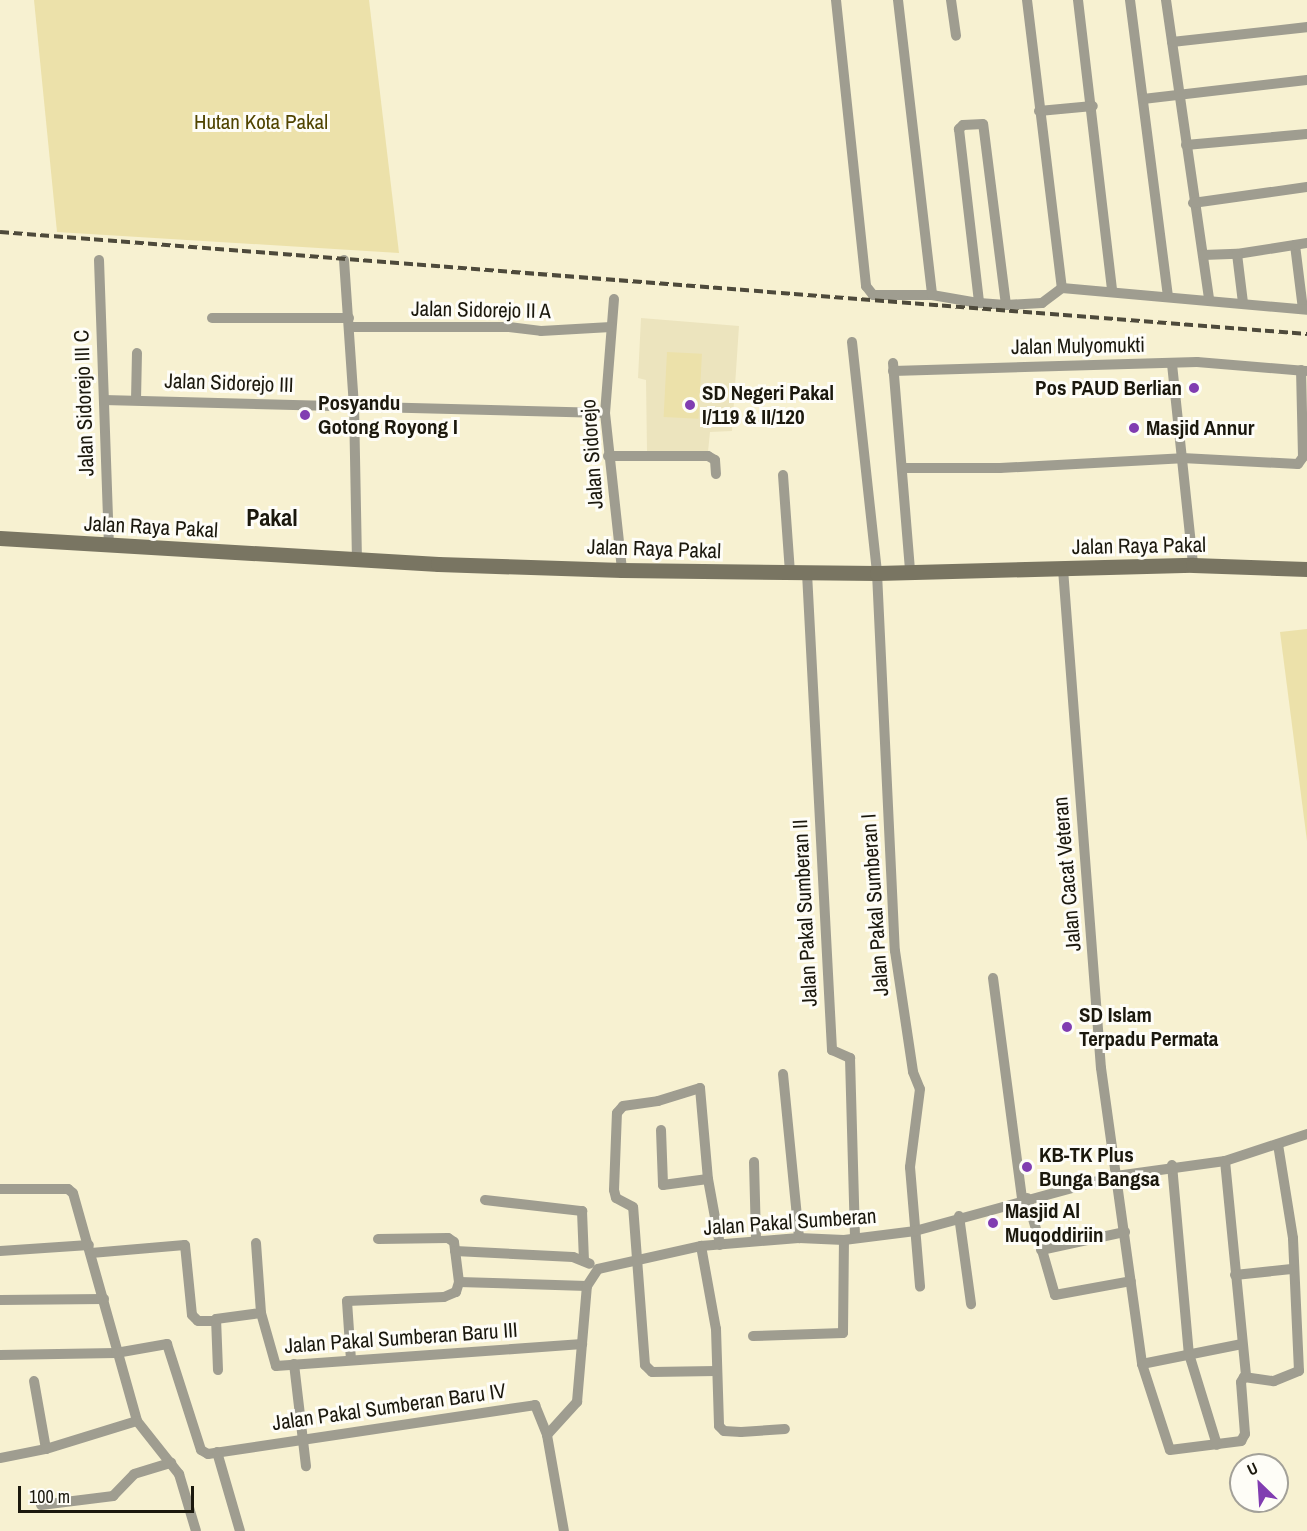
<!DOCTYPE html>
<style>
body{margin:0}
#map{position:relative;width:1307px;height:1531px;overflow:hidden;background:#f7f1d1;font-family:"Archivo Narrow",sans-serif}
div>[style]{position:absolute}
.built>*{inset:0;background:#ece4be}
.green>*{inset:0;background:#ece1aa;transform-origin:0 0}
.minor>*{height:10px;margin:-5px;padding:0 5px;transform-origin:5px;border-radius:5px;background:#9f9d90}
.secondary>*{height:15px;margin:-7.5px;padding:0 7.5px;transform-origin:7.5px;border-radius:7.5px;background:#797562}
.rail>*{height:4px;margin-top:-2px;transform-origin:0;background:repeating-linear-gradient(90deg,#4e4a3b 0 9px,transparent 0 13.5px)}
.dots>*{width:16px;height:16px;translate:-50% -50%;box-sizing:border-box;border:3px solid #fefdf7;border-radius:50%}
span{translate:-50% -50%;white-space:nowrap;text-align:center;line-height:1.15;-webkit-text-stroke:6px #fefdf7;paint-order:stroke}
.park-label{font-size:21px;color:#504400}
.street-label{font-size:21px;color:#1b180d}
.poi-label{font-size:21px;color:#1b180d;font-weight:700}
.right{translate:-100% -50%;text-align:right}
.left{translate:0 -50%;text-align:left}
.quarter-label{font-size:24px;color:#1b180d;font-weight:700}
.north{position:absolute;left:1229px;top:1453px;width:60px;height:60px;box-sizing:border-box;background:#fefdf7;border:2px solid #a3a199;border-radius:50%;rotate:335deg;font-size:16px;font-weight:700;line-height:24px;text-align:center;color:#1b180d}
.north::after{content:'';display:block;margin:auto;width:21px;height:27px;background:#813db1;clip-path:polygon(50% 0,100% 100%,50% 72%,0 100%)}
.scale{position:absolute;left:18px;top:1486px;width:176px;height:27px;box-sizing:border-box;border:3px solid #1b180d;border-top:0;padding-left:8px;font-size:18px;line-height:21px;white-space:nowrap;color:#1b180d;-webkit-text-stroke:4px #fefdf7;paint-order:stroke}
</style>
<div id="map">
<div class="built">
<i style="clip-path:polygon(641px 318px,739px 326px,732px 431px,710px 432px,708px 452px,647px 451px,646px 380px,638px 378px)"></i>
</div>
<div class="green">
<i style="clip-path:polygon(34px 0,369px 0,399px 253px,57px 232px)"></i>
<i style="left:667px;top:352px;width:35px;height:65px;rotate:3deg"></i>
<i style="clip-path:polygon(1307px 629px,1307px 841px,1280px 632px)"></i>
</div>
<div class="minor">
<i style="left:836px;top:0;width:288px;rotate:84deg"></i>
<i style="left:866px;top:286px;width:11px;rotate:52deg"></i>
<i style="left:873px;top:295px;width:59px"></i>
<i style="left:898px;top:0;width:297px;rotate:83.4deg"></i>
<i style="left:932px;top:295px;width:48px;rotate:9.7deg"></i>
<i style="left:951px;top:0;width:36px;rotate:82deg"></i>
<i style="left:1027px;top:0;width:290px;rotate:83.1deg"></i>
<i style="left:1078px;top:0;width:293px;rotate:83.3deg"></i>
<i style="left:1130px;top:0;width:298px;rotate:82.7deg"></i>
<i style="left:1166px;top:0;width:302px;rotate:81.8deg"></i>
<i style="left:1172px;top:42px;width:136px;rotate:-6.3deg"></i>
<i style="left:1143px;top:99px;width:165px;rotate:-6.6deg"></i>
<i style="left:1039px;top:111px;width:54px;rotate:-5.3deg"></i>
<i style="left:1186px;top:145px;width:121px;rotate:-5.2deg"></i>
<i style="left:1193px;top:203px;width:115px;rotate:-8deg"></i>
<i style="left:1295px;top:245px;width:64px;rotate:82.9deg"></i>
<i style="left:1237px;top:254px;width:71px;rotate:-8.9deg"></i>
<i style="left:1203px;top:255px;width:34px;rotate:-2deg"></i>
<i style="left:1237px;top:254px;width:49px;rotate:83deg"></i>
<i style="left:99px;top:260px;width:286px;rotate:88deg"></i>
<i style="left:344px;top:260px;width:145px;rotate:86.1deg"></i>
<i style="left:354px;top:405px;width:155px;rotate:88.9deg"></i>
<i style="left:1062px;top:288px;width:246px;rotate:5.1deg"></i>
<i style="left:614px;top:299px;width:114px;rotate:94.5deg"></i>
<i style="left:605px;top:413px;width:158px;rotate:83.8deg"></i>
<i style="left:1006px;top:305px;width:182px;rotate:-97.2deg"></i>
<i style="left:983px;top:124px;width:20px;rotate:177deg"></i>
<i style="left:963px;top:125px;width:6px;rotate:135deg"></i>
<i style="left:959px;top:129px;width:175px;rotate:83.4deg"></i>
<i style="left:979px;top:303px;width:27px;rotate:4deg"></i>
<i style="left:1006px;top:305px;width:36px;rotate:-3deg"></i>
<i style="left:1042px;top:303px;width:25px;rotate:-37deg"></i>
<i style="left:212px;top:318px;width:137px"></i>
<i style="left:350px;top:327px;width:159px"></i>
<i style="left:509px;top:327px;width:32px;rotate:7deg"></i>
<i style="left:541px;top:331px;width:70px;rotate:-3.3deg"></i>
<i style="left:852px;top:342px;width:232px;rotate:83.8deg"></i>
<i style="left:877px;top:573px;width:378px;rotate:87.3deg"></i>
<i style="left:895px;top:951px;width:122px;rotate:81.5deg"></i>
<i style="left:913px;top:1072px;width:18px;rotate:68deg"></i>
<i style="left:920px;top:1089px;width:79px;rotate:97.3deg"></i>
<i style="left:910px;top:1167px;width:120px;rotate:85.2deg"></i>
<i style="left:893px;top:363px;width:209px;rotate:85.3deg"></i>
<i style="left:1172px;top:364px;width:202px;rotate:84deg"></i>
<i style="left:893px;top:371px;width:304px;rotate:-1.7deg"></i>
<i style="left:1197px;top:362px;width:109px;rotate:4.7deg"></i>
<i style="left:104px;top:400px;width:501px;rotate:1.49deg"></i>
<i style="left:136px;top:400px;width:47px;rotate:-88.8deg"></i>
<i style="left:608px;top:456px;width:100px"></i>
<i style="left:708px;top:456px;width:8px;rotate:30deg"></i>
<i style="left:715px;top:460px;width:14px;rotate:86deg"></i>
<i style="left:902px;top:468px;width:98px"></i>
<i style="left:1000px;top:468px;width:182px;rotate:-3.1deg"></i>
<i style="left:1182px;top:458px;width:116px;rotate:3deg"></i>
<i style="left:1298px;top:464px;width:9px;rotate:-54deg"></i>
<i style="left:1303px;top:457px;width:87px;rotate:-91.3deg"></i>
<i style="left:783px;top:475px;width:98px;rotate:85.9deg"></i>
<i style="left:1063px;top:569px;width:500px;rotate:85.65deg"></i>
<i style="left:1101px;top:1068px;width:299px;rotate:82.1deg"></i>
<i style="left:1142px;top:1364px;width:90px;rotate:72deg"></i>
<i style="left:1170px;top:1450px;width:72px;rotate:-7.2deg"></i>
<i style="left:1241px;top:1441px;width:8px;rotate:-60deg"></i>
<i style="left:1245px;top:1434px;width:52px;rotate:-94.4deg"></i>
<i style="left:1241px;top:1382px;width:6px;rotate:-59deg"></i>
<i style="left:1244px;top:1377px;width:30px;rotate:8deg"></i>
<i style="left:1274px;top:1381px;width:27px;rotate:-22deg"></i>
<i style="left:1299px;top:1371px;width:133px;rotate:-92.6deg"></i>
<i style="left:1293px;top:1238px;width:95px;rotate:-99.1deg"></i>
<i style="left:807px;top:573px;width:478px;rotate:87deg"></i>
<i style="left:832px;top:1050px;width:20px;rotate:24deg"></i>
<i style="left:850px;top:1058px;width:180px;rotate:88.4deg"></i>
<i style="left:993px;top:978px;width:223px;rotate:82.5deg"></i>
<i style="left:783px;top:1074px;width:165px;rotate:84.4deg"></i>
<i style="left:661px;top:1130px;width:55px;rotate:87.9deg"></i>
<i style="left:663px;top:1185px;width:45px;rotate:-7.6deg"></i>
<i style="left:1225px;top:1161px;width:216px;rotate:84.4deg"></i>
<i style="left:754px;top:1162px;width:79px;rotate:88.5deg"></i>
<i style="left:1172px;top:1165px;width:190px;rotate:84.9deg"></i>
<i style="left:1189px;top:1354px;width:95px;rotate:72.9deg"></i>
<i style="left:0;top:1189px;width:68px"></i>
<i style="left:68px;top:1189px;width:6px;rotate:39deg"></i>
<i style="left:73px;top:1193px;width:237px;rotate:74.3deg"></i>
<i style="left:137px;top:1421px;width:68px;rotate:51.6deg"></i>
<i style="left:179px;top:1474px;width:59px;rotate:73.4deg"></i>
<i style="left:1027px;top:1198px;width:101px;rotate:73.9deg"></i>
<i style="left:1055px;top:1295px;width:77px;rotate:-10.4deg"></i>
<i style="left:485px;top:1200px;width:98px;rotate:6.5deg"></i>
<i style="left:582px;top:1211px;width:50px;rotate:87.7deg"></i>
<i style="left:959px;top:1216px;width:89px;rotate:82.2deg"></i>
<i style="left:378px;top:1239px;width:70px;rotate:-0.8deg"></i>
<i style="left:448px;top:1238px;width:7px;rotate:34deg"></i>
<i style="left:454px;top:1242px;width:40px;rotate:82.9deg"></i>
<i style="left:256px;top:1243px;width:70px;rotate:85.9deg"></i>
<i style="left:261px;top:1313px;width:55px;rotate:74.2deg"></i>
<i style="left:276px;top:1366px;width:307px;rotate:-4.1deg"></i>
<i style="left:701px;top:1246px;width:84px;rotate:79.8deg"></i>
<i style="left:716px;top:1329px;width:97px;rotate:88.2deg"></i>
<i style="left:719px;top:1426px;width:7px;rotate:45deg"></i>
<i style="left:724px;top:1431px;width:17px;rotate:3deg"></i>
<i style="left:741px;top:1432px;width:44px;rotate:-3.9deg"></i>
<i style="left:1041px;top:1250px;width:86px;rotate:-12.1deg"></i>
<i style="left:0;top:1251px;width:89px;rotate:-3.9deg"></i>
<i style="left:455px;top:1251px;width:118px;rotate:2.9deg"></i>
<i style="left:573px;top:1257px;width:18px;rotate:22deg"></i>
<i style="left:91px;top:1253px;width:94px;rotate:-4.9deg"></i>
<i style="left:185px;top:1245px;width:70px;rotate:84.3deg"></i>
<i style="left:192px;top:1315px;width:8px;rotate:45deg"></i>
<i style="left:198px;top:1321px;width:17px"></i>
<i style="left:598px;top:1269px;width:106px;rotate:-12.6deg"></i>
<i style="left:701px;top:1246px;width:98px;rotate:-4.7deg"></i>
<i style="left:799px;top:1238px;width:45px;rotate:2.5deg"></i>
<i style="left:844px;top:1240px;width:72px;rotate:-7.2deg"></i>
<i style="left:915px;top:1231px;width:208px;rotate:-15.3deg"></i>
<i style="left:1116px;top:1176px;width:110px;rotate:-7.8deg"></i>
<i style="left:1225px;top:1161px;width:86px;rotate:-18.2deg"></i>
<i style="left:1235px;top:1275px;width:57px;rotate:-6deg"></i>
<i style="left:0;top:1300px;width:104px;rotate:-0.6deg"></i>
<i style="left:753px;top:1336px;width:90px;rotate:-1.9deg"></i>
<i style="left:843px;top:1333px;width:93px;rotate:-89.4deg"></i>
<i style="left:0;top:1355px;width:116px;rotate:-1deg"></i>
<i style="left:116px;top:1353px;width:52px;rotate:-10deg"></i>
<i style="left:167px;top:1344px;width:111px;rotate:72.2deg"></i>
<i style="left:201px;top:1450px;width:8px;rotate:30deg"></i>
<i style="left:208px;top:1454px;width:331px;rotate:-8.5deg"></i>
<i style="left:535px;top:1405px;width:32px;rotate:68deg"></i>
<i style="left:547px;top:1435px;width:97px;rotate:80deg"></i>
<i style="left:351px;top:1360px;width:59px;rotate:-93.9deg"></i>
<i style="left:347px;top:1301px;width:97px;rotate:-2.4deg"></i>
<i style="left:444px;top:1297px;width:13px;rotate:-23deg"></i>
<i style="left:456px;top:1292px;width:10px;rotate:-73deg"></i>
<i style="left:459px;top:1282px;width:128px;rotate:1.8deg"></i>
<i style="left:294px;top:1364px;width:103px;rotate:83.3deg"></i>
<i style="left:1142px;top:1364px;width:102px;rotate:-11.3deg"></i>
<i style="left:218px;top:1370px;width:51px;rotate:-92.2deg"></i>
<i style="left:216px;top:1319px;width:45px;rotate:-7.6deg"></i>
<i style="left:716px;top:1371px;width:64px;rotate:179.1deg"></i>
<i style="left:652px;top:1372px;width:10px;rotate:-135deg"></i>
<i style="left:645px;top:1365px;width:158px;rotate:-94.3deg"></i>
<i style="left:633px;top:1207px;width:19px;rotate:-152deg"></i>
<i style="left:616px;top:1198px;width:8px;rotate:-104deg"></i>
<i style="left:614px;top:1190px;width:77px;rotate:-87.8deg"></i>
<i style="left:617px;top:1113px;width:9px;rotate:-49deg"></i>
<i style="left:623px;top:1106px;width:35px;rotate:-8deg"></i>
<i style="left:658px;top:1101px;width:44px;rotate:-17.2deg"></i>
<i style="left:700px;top:1088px;width:91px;rotate:85deg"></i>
<i style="left:708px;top:1179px;width:67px;rotate:79.7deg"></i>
<i style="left:34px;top:1381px;width:69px;rotate:80deg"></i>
<i style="left:547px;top:1435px;width:45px;rotate:-47.7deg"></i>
<i style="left:577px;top:1402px;width:116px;rotate:-85.1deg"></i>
<i style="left:587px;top:1286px;width:20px;rotate:-57deg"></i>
<i style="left:217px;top:1452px;width:82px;rotate:73.8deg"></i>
<i style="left:0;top:1458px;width:47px;rotate:-11.1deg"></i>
<i style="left:46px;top:1449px;width:95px;rotate:-17.1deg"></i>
<i style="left:41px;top:1505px;width:73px;rotate:-7.1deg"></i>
<i style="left:113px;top:1496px;width:30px;rotate:-46deg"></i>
<i style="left:134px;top:1474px;width:39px;rotate:-17deg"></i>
</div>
<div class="secondary">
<i style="left:0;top:538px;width:439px;rotate:3.4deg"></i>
<i style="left:438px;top:564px;width:184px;rotate:1.9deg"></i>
<i style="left:622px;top:570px;width:255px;rotate:0.7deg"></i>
<i style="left:877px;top:573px;width:316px;rotate:-1.5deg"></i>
<i style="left:1193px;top:565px;width:114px;rotate:2deg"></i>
</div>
<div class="rail">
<i style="left:0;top:232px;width:1311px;rotate:4.46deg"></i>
</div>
<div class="dots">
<i style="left:1194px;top:388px;background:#813db1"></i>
<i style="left:690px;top:405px;background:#813db1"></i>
<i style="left:305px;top:415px;background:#813db1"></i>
<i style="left:1134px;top:428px;background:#813db1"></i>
<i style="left:1067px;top:1027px;background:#813db1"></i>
<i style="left:1027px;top:1167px;background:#813db1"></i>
<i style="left:993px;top:1223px;background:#813db1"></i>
</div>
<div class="park-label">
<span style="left:261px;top:122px">Hutan Kota Pakal</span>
</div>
<div class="street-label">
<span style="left:481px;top:310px;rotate:1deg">Jalan Sidorejo II A</span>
<span style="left:1078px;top:346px;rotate:-1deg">Jalan Mulyomukti</span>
<span style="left:229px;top:383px;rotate:2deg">Jalan Sidorejo III</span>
<span style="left:84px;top:403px;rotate:-92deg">Jalan Sidorejo III C</span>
<span style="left:592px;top:454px;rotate:-94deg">Jalan Sidorejo</span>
<span style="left:151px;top:527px;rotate:3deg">Jalan Raya Pakal</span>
<span style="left:1139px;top:546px;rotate:-1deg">Jalan Raya Pakal</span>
<span style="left:654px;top:549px;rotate:2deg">Jalan Raya Pakal</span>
<span style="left:1067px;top:874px;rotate:-95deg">Jalan Cacat Veteran</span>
<span style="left:875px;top:905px;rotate:-94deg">Jalan Pakal Sumberan I</span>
<span style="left:805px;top:913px;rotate:-93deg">Jalan Pakal Sumberan II</span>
<span style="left:790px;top:1222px;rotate:-4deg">Jalan Pakal Sumberan</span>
<span style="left:401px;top:1338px;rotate:-4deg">Jalan Pakal Sumberan Baru III</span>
<span style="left:389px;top:1407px;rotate:-8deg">Jalan Pakal Sumberan Baru IV</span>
</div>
<div class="poi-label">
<span class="right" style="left:1182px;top:388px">Pos PAUD Berlian</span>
<span class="left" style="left:702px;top:405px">SD Negeri Pakal<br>I/119 &amp; II/120</span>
<span class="left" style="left:318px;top:415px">Posyandu<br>Gotong Royong I</span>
<span class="left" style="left:1146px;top:428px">Masjid Annur</span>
<span class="left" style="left:1079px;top:1027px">SD Islam<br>Terpadu Permata</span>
<span class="left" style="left:1039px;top:1167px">KB-TK Plus<br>Bunga Bangsa</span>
<span class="left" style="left:1005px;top:1223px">Masjid Al<br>Muqoddiriin</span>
</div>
<div class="quarter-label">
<span style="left:272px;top:518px">Pakal</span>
</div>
<div class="north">U</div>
<div class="scale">100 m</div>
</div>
